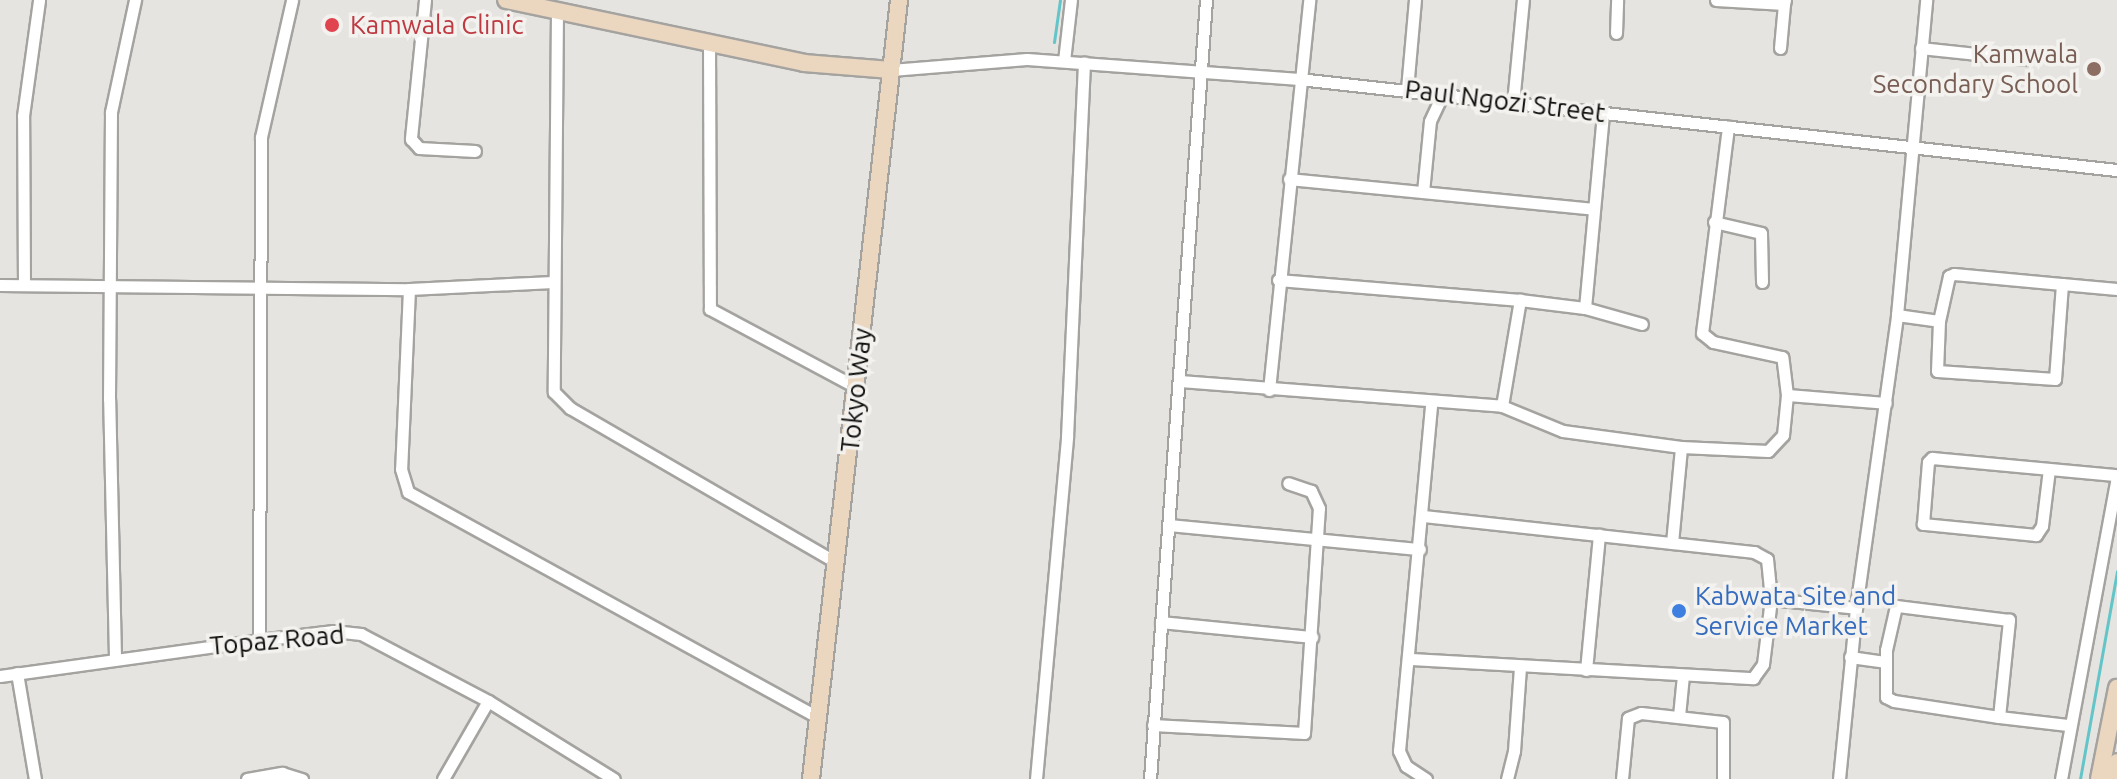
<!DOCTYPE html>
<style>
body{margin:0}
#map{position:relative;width:2117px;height:779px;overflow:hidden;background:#e6e4e1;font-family:Ubuntu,sans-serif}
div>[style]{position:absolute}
.stream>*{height:3px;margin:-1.5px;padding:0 1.5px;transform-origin:1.5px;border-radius:1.5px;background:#64c5c8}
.roads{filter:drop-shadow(2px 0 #a4a3a0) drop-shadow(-2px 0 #a4a3a0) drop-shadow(0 2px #a4a3a0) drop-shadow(0 -2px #a4a3a0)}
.street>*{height:11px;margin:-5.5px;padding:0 5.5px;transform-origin:5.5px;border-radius:5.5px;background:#fff}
.secondary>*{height:16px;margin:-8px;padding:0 8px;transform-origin:8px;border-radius:8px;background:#ebd6c0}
.dots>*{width:22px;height:22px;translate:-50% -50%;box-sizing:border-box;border:4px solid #f3f2ef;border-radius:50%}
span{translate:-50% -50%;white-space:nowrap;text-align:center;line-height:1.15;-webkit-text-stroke:7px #f3f2ef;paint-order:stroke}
.health-label{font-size:26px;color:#be3a42}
.left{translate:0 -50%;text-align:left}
.education-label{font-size:26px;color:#785e54}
.right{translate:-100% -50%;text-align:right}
.street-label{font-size:26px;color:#0d0d0c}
.shop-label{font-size:26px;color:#366cbe}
</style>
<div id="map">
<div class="stream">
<i style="left:1054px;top:42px;width:42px;rotate:-81.9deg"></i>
<i style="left:2080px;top:779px;width:211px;rotate:-79.9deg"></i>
</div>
<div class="roads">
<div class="street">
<i style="left:425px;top:0;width:140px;rotate:95.8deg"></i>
<i style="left:411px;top:139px;width:12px;rotate:48deg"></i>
<i style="left:419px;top:148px;width:56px;rotate:3.1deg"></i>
<i style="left:1716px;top:0;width:68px;rotate:3.4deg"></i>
<i style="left:1784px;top:4px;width:4px;rotate:-76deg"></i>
<i style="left:557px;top:11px;width:381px;rotate:90.5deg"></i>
<i style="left:554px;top:392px;width:23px;rotate:45deg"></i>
<i style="left:570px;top:408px;width:307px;rotate:30.1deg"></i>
<i style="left:1616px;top:33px;width:33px;rotate:-88deg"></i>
<i style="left:709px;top:41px;width:268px;rotate:89.8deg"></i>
<i style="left:710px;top:309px;width:166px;rotate:28.1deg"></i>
<i style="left:1780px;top:48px;width:44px;rotate:-84.8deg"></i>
<i style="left:1921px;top:48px;width:104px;rotate:6.1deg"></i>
<i style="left:1064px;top:61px;width:61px;rotate:-83.5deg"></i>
<i style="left:891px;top:70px;width:136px;rotate:-4.6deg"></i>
<i style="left:1027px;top:59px;width:273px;rotate:4.2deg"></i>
<i style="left:1299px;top:79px;width:823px;rotate:6.35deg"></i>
<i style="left:1407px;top:89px;width:89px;rotate:-84.9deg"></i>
<i style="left:1513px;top:103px;width:103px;rotate:-84.5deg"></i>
<i style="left:1289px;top:179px;width:306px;rotate:5.6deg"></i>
<i style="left:1423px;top:192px;width:71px;rotate:-84.4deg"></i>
<i style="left:1430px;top:121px;width:31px;rotate:-65deg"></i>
<i style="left:1714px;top:222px;width:48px;rotate:13.2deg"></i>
<i style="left:1761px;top:233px;width:49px;rotate:88.8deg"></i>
<i style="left:1278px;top:280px;width:243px;rotate:4.7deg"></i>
<i style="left:1520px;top:300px;width:65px;rotate:7deg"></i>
<i style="left:1585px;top:308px;width:59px;rotate:15.7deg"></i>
<i style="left:2062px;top:284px;width:95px;rotate:94.2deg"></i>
<i style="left:2055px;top:379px;width:118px;rotate:-176.1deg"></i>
<i style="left:1937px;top:371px;width:50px;rotate:-87.7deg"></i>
<i style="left:1939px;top:321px;width:46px;rotate:-77.5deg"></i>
<i style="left:1949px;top:276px;width:5px;rotate:-22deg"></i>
<i style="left:1954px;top:274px;width:108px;rotate:5.3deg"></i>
<i style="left:2062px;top:284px;width:55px;rotate:5.2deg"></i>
<i style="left:0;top:285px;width:409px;rotate:0.6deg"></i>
<i style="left:409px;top:289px;width:144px;rotate:-2.8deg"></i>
<i style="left:24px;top:285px;width:169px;rotate:-90.3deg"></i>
<i style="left:23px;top:116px;width:117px;rotate:-82.1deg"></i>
<i style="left:409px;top:289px;width:180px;rotate:92.5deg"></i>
<i style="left:401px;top:469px;width:24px;rotate:73deg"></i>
<i style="left:408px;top:492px;width:465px;rotate:28.8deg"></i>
<i style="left:1585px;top:308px;width:196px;rotate:-84.7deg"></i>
<i style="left:1897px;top:315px;width:42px;rotate:8.1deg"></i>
<i style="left:1180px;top:381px;width:323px;rotate:4.4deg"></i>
<i style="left:1502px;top:406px;width:66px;rotate:22.3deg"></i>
<i style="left:1563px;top:431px;width:119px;rotate:7.7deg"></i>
<i style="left:1681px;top:447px;width:87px;rotate:2.6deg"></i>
<i style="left:1768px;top:451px;width:22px;rotate:-47deg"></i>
<i style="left:1783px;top:435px;width:40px;rotate:-84.3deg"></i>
<i style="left:1787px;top:395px;width:38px;rotate:-97deg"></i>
<i style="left:1782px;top:357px;width:71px;rotate:-167.7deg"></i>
<i style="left:1713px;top:342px;width:14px;rotate:-141deg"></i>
<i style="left:1702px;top:333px;width:208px;rotate:-82.8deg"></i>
<i style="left:1269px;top:390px;width:392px;rotate:-84.1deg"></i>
<i style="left:1787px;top:395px;width:99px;rotate:4.6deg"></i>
<i style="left:1502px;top:406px;width:108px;rotate:-80.4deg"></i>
<i style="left:2049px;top:469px;width:57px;rotate:97deg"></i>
<i style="left:2042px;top:526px;width:11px;rotate:124deg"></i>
<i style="left:2036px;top:535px;width:114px;rotate:-174.4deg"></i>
<i style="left:1923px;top:524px;width:62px;rotate:-85.4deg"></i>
<i style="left:1928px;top:462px;width:6px;rotate:-45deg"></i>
<i style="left:1932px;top:458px;width:186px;rotate:5.3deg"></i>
<i style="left:1169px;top:525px;width:252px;rotate:5.5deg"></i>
<i style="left:1672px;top:543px;width:96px;rotate:-84.6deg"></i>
<i style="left:1771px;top:599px;width:85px;rotate:6deg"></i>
<i style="left:1161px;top:622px;width:152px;rotate:5.7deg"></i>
<i style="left:259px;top:640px;width:503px;rotate:-89.77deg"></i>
<i style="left:261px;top:137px;width:140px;rotate:-77.2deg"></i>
<i style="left:115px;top:657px;width:258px;rotate:-91.3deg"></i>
<i style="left:109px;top:399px;width:287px;rotate:-89.6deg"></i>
<i style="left:111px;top:112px;width:115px;rotate:-77.9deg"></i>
<i style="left:1850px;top:657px;width:35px;rotate:8deg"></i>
<i style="left:1411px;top:659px;width:343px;rotate:3.2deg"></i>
<i style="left:1753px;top:678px;width:17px;rotate:-54deg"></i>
<i style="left:1763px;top:664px;width:65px;rotate:-83deg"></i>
<i style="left:1771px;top:599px;width:40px;rotate:-95.7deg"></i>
<i style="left:1767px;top:559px;width:15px;rotate:-152deg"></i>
<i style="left:1754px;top:552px;width:334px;rotate:-173.8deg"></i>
<i style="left:1586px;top:670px;width:136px;rotate:-84.5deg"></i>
<i style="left:17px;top:673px;width:108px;rotate:80.4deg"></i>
<i style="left:0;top:676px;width:261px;rotate:-7.9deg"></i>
<i style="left:259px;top:640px;width:75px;rotate:-6.9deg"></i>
<i style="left:333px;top:631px;width:28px;rotate:6deg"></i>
<i style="left:361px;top:634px;width:144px;rotate:27.8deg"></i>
<i style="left:488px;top:701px;width:148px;rotate:31.8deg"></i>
<i style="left:1679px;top:716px;width:41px;rotate:-84.4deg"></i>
<i style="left:1999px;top:717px;width:98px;rotate:-84.1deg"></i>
<i style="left:2009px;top:620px;width:114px;rotate:-172.9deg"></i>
<i style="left:1896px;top:606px;width:45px;rotate:102.8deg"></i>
<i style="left:1886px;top:650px;width:47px;rotate:90deg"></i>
<i style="left:1886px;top:697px;width:9px;rotate:27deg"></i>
<i style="left:1894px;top:701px;width:106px;rotate:8.7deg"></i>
<i style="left:1999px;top:717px;width:69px;rotate:6.6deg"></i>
<i style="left:1153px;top:725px;width:151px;rotate:3deg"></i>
<i style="left:1304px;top:733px;width:225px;rotate:-86.2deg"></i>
<i style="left:1319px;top:508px;width:19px;rotate:-115deg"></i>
<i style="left:1311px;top:491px;width:24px;rotate:-161deg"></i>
<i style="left:247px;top:779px;width:36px;rotate:-10deg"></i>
<i style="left:282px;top:773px;width:21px;rotate:17deg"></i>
<i style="left:443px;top:779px;width:90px;rotate:-60deg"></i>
<i style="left:1036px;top:779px;width:343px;rotate:-84.8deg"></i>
<i style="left:1067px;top:437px;width:375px;rotate:-87.4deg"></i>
<i style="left:1150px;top:779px;width:781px;rotate:-85.89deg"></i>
<i style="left:1426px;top:779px;width:24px;rotate:-147deg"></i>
<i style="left:1406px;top:766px;width:17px;rotate:-115deg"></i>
<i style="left:1399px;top:751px;width:349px;rotate:-84.7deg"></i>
<i style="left:1507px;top:779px;width:29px;rotate:-76deg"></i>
<i style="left:1514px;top:751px;width:83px;rotate:-85.9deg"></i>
<i style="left:1622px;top:779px;width:61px;rotate:-84.4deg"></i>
<i style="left:1628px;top:718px;width:14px;rotate:-21deg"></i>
<i style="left:1641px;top:713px;width:82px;rotate:6.3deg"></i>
<i style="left:1723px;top:722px;width:57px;rotate:90deg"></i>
<i style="left:1839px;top:779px;width:172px;rotate:-84.3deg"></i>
<i style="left:1856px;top:608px;width:296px;rotate:-82deg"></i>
<i style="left:1897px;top:315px;width:316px;rotate:-84.7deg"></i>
<i style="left:2061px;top:779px;width:306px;rotate:-79.5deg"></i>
</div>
<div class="secondary">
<i style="left:506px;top:0;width:305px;rotate:11.9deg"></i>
<i style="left:804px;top:63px;width:87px;rotate:4.6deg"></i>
<i style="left:811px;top:779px;width:784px;rotate:-83.55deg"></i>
<i style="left:2099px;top:779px;width:93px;rotate:-78.8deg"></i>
<i style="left:2114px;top:779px;width:17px;rotate:-80deg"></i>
</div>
</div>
<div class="dots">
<i style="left:332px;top:25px;background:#e0444e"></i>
<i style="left:2094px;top:69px;background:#8d6e63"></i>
<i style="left:1679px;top:611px;background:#3f7fe0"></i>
</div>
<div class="health-label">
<span class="left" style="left:350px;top:25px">Kamwala Clinic</span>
</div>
<div class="education-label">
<span class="right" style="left:2078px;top:69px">Kamwala<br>Secondary School</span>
</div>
<div class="street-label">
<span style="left:1505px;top:101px;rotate:7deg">Paul Ngozi Street</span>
<span style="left:856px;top:390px;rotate:-84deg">Tokyo Way</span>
<span style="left:277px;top:640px;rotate:-5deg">Topaz Road</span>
</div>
<div class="shop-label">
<span class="left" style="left:1695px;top:611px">Kabwata Site and<br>Service Market</span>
</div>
</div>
